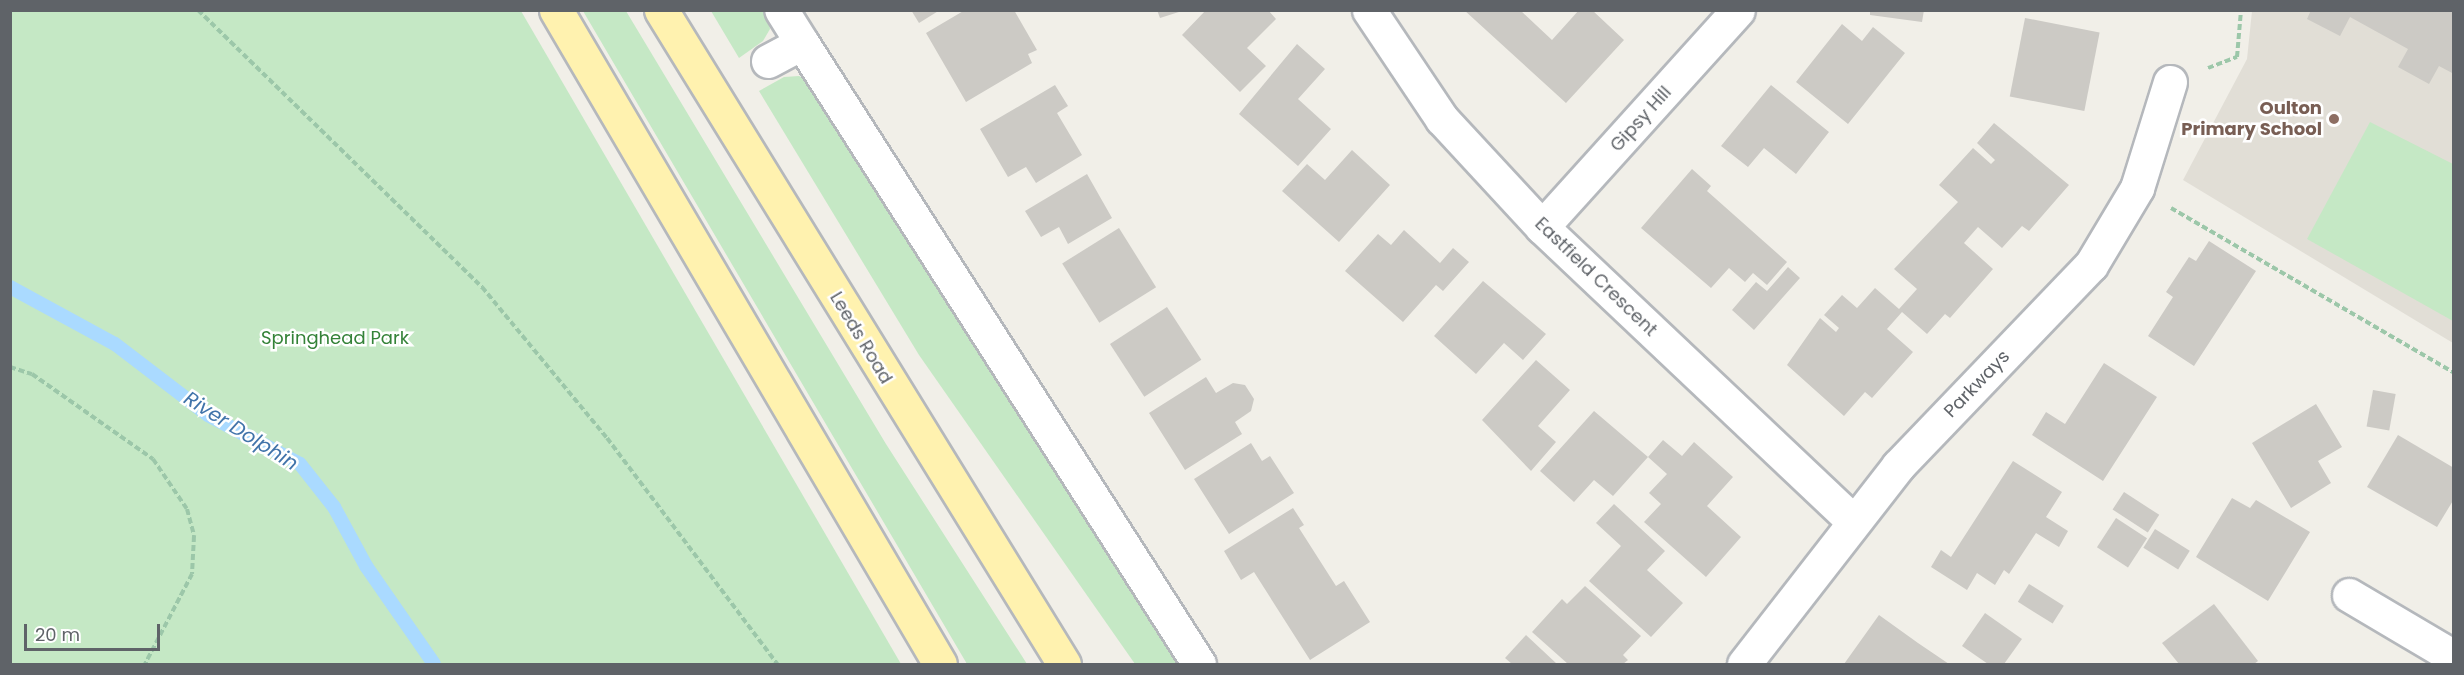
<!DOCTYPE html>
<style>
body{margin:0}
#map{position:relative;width:2464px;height:675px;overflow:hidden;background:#f1efe8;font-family:Poppins,sans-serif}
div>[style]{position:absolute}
.education>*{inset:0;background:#e1ded6}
.green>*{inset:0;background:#c5e8c5}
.stream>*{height:14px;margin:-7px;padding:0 7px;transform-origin:7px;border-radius:7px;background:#aadaff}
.building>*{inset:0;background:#cccac5;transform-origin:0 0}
.path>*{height:4px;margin-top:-2px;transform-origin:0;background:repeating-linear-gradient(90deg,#9cc7a9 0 6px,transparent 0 9px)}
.roads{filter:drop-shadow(2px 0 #b5b8bc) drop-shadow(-2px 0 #b5b8bc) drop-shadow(0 2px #b5b8bc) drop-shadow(0 -2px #b5b8bc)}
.street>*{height:33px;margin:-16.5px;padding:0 16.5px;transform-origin:16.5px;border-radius:16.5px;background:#fff}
.primary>*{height:33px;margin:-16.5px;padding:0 16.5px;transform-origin:16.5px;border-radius:16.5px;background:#fff2af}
.dots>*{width:16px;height:16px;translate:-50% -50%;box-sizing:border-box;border:3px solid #fff;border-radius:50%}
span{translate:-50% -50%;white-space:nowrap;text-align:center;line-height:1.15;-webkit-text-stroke:5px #fff;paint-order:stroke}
.education-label{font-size:18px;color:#785e54;font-weight:700}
.right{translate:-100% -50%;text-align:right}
.street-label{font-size:18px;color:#5f6368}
.park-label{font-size:18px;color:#348238}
.water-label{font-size:20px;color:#4174aa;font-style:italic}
.frame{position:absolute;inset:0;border:12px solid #5f6368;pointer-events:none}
.scale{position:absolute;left:24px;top:624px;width:136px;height:27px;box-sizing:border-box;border:3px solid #5f6368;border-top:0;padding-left:8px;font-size:18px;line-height:21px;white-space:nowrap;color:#5f6368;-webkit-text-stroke:4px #fff;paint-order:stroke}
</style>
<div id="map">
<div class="education">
<i style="clip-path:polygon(2252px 11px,2453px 11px,2453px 343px,2183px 180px,2247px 59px)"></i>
</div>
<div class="green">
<i style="clip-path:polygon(10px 11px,521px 11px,901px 664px,11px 664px)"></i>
<i style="clip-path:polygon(583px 11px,626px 11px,886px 444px,1027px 664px,967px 664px)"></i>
<i style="clip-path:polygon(711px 11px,767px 11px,770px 29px,763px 41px,739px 58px)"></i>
<i style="clip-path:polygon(799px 76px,806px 79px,1180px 664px,1135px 664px,919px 355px,759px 91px,784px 77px)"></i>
<i style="clip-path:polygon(2370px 122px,2453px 164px,2453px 321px,2307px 239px)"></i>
</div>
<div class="stream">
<i style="left:10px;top:287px;width:119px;rotate:28.5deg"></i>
<i style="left:115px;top:344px;width:117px;rotate:37.4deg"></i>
<i style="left:208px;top:415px;width:104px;rotate:28deg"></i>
<i style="left:300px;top:464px;width:55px;rotate:51.7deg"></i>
<i style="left:334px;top:507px;width:67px;rotate:61.5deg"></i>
<i style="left:366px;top:566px;width:119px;rotate:55.2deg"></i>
</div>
<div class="building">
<i style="clip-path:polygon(911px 10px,940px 10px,919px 23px)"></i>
<i style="clip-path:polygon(965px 10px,1014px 10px,1037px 50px,1028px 54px,1032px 63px,966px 102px,926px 33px)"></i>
<i style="clip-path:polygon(1157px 10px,1182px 10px,1182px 11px,1160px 18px)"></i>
<i style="clip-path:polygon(1206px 10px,1268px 10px,1276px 19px,1247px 48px,1266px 66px,1240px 92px,1182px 35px)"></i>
<i style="clip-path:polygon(1464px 10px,1520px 10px,1552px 40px,1579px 10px,1592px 10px,1624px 40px,1566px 103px)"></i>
<i style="clip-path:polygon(1870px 10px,1924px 10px,1922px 22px,1870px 15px)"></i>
<i style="clip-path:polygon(2311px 10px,2454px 10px,2454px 74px,2439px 66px,2429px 84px,2398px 67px,2408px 49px,2350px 17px,2340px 36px,2307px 19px)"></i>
<i style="left:2025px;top:18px;width:76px;height:80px;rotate:11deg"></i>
<i style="clip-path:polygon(1842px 24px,1862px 41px,1873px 27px,1905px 53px,1848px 124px,1796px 82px)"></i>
<i style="clip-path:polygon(1297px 44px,1325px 69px,1298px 99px,1331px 129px,1298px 166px,1239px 114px)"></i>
<i style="clip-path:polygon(1055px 85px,1068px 106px,1057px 113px,1082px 155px,1036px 183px,1026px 167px,1008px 177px,980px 129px)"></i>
<i style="clip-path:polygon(1771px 85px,1829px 132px,1796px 174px,1764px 148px,1748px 167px,1721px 146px)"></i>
<i style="clip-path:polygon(1994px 123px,2069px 185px,2029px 231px,2022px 226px,2002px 248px,1978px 227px,1964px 243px,1993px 269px,1950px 318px,1945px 314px,1927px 334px,1902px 312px,1887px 329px,1913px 352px,1872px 398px,1865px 392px,1844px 416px,1787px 365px,1820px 318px,1836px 332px,1839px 328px,1824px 315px,1842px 295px,1857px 308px,1875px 288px,1899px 309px,1917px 289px,1894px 269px,1958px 202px,1939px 185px,1973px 148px,1991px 164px,1995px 160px,1977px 143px)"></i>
<i style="clip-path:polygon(1352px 150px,1390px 185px,1339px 242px,1282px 191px,1307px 164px,1325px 180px)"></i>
<i style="clip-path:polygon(1692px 169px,1711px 186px,1707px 191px,1787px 262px,1767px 285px,1753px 273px,1745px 282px,1729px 268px,1711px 288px,1641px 228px)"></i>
<i style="clip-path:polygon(1087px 174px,1112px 218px,1068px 244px,1059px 227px,1041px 237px,1025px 211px)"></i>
<i style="left:1119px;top:228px;width:70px;height:67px;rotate:58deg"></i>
<i style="clip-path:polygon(1404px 230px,1440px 263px,1453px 248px,1469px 262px,1443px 291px,1436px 285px,1403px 322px,1345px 271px,1378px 234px,1391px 245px)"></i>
<i style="clip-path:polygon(2209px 241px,2256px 271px,2194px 366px,2148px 336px,2173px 297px,2166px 292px,2189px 257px,2196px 261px)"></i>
<i style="clip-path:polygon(1788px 267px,1800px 278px,1754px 330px,1732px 310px,1756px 282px,1767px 291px)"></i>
<i style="clip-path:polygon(1483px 281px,1546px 334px,1523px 360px,1504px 343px,1476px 374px,1434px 336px)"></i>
<i style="left:1167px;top:307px;width:63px;height:68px;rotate:57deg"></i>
<i style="clip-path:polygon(1536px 360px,1570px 390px,1538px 426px,1556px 442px,1531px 471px,1482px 420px)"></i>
<i style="clip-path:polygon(2104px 363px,2157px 397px,2103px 481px,2032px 435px,2046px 412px,2065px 424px)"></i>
<i style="clip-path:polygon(1206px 377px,1216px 393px,1233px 383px,1245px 385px,1254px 399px,1251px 411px,1235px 422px,1242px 434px,1185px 470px,1149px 413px)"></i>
<i style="left:2373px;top:390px;width:23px;height:37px;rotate:10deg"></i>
<i style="clip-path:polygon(2316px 404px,2342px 447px,2318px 461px,2331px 483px,2291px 508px,2252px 443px)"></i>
<i style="clip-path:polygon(1594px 411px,1648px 457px,1613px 496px,1594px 480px,1574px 502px,1540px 471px)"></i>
<i style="clip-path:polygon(2398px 435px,2454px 468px,2454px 499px,2437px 527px,2367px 487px)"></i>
<i style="clip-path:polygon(1663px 440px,1682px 456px,1694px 442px,1733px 477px,1707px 506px,1741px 537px,1706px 577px,1644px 522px,1661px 504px,1649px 493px,1667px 474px,1648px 457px)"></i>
<i style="clip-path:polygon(1251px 443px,1262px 461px,1270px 456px,1294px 493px,1229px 534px,1194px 479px)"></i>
<i style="clip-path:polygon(2013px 461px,2062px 492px,2046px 517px,2068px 531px,2059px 547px,2036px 533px,2009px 574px,2004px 570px,1995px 585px,1977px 573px,1967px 590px,1931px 567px,1941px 550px,1951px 557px)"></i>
<i style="left:2124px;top:492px;width:42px;height:21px;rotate:33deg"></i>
<i style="clip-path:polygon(2232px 498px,2250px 508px,2256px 500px,2310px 532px,2268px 601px,2196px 557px)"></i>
<i style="clip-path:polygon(1614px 504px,1665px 551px,1647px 570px,1683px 603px,1651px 637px,1589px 581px,1621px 546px,1596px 523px)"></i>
<i style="clip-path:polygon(1293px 508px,1304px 525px,1299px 528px,1336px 586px,1344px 581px,1370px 622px,1310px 660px,1254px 572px,1241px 580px,1224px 551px)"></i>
<i style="left:2116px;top:518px;width:37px;height:35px;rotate:33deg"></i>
<i style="left:2155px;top:529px;width:41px;height:22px;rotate:32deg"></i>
<i style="left:2029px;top:584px;width:41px;height:21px;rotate:32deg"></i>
<i style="clip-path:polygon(1585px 586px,1641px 636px,1623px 655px,1628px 660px,1623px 664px,1568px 664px,1532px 632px,1562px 599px,1567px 604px)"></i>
<i style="clip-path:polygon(2214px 604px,2258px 661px,2254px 664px,2179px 664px,2162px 643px)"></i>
<i style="clip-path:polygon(1985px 613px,2022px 639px,2004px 664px,1988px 664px,1962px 646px)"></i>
<i style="clip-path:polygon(1879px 615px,1918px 643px,1949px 664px,1844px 664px)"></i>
<i style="clip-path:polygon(1526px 635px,1557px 664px,1512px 664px,1505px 658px)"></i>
</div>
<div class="path">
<i style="left:198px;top:10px;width:397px;rotate:44.3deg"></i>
<i style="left:482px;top:287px;width:196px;rotate:50.4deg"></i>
<i style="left:607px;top:438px;width:283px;rotate:53deg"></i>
<i style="left:2208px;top:68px;width:31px;rotate:-21deg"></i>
<i style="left:2237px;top:57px;width:47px;rotate:-85.1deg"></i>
<i style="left:2171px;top:208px;width:328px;rotate:30.2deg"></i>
<i style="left:10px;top:367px;width:23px;rotate:18deg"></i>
<i style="left:32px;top:374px;width:148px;rotate:35.1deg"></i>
<i style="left:153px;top:459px;width:60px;rotate:55.8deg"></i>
<i style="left:187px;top:509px;width:28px;rotate:75deg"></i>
<i style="left:194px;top:536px;width:38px;rotate:93deg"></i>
<i style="left:192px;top:574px;width:102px;rotate:117.6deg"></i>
</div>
<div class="roads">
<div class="street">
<i style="left:1369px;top:10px;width:131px;rotate:56.2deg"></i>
<i style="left:1442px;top:119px;width:147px;rotate:47.2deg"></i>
<i style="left:1542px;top:227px;width:427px;rotate:43.4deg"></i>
<i style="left:802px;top:43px;width:737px;rotate:57.41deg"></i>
<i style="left:768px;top:61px;width:38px;rotate:-28deg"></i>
<i style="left:802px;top:43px;width:39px;rotate:-122deg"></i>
<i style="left:1542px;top:227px;width:292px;rotate:-47.9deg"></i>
<i style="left:2349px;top:595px;width:122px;rotate:30.6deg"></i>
<i style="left:1744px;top:664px;width:251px;rotate:-52.1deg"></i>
<i style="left:1898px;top:466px;width:279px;rotate:-46.2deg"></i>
<i style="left:2091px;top:265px;width:90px;rotate:-59.1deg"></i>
<i style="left:2137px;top:188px;width:111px;rotate:-72.7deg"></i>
</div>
<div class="primary">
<i style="left:556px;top:10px;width:758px;rotate:59.58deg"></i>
<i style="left:661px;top:10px;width:768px;rotate:58.36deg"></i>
</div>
</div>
<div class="dots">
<i style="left:2334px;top:119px;background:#8d6e63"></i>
</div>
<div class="education-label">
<span class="right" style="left:2322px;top:119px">Oulton<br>Primary School</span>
</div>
<div class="street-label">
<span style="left:1641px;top:119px;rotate:-48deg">Gipsy Hill</span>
<span style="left:1596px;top:277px;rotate:44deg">Eastfield Crescent</span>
<span style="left:861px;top:338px;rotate:59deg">Leeds Road</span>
<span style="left:1977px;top:384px;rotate:-46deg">Parkways</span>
</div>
<div class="park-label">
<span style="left:335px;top:338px">Springhead Park</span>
</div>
<div class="water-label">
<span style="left:241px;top:431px;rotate:32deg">River Dolphin</span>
</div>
<div class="frame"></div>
<div class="scale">20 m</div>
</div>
